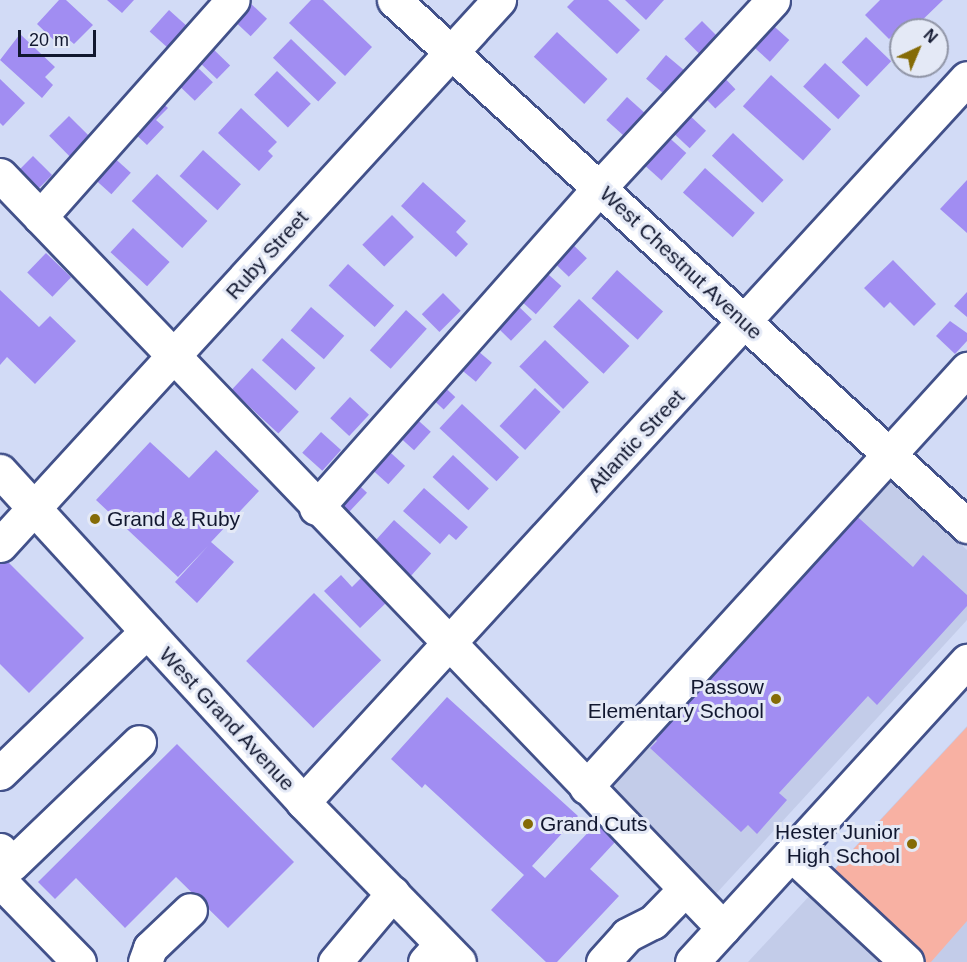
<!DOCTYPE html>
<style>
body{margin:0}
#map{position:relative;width:967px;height:962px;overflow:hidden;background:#d2dbf6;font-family:Arial,sans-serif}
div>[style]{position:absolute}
.built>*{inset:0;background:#c3cce9}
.green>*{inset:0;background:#f8b1a3}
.building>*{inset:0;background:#a18df2;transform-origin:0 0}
.roads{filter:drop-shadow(2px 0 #42518a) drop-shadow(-2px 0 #42518a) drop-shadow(0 2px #42518a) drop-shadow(0 -2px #42518a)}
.minor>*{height:33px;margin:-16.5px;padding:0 16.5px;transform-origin:16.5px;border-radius:16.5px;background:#fff}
.major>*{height:33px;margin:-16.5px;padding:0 16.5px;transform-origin:16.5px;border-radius:16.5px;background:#fff}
.dots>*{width:16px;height:16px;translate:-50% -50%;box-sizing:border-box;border:3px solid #e4e9f6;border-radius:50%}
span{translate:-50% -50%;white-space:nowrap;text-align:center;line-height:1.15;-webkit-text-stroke:6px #e4e9f6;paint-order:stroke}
.street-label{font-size:21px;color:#11172f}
.poi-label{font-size:21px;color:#11172f}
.left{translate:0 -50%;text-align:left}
.right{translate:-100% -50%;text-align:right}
.north{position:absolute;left:889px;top:18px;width:60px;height:60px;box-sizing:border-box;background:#e4e9f6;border:2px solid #9095a6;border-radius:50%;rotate:44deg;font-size:16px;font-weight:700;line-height:24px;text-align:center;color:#11172f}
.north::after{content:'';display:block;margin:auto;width:21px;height:27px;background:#856b06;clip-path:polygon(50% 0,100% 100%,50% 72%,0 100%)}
.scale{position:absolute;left:18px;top:30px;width:78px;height:27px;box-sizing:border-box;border:3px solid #11172f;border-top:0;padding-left:8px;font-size:18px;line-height:21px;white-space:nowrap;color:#11172f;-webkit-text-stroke:4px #e4e9f6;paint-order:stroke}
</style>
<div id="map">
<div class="built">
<i style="clip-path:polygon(873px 464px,967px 550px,967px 620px,713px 897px,584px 778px)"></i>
<i style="clip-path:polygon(967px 726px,967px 962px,748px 962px)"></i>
</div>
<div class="green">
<i style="clip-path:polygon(967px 727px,967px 921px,931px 962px,907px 962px,822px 883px)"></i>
</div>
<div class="building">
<i style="clip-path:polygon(59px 0,66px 0,93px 25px,74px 44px,67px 38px,60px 46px,37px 24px)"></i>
<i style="clip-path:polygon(107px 0,134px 0,122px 13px)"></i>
<i style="clip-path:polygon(311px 0,323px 0,372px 47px,345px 76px,289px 23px)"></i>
<i style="clip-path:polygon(574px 0,608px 0,640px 30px,617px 54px,567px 7px)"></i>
<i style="clip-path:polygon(625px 0,664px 0,646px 20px)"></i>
<i style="clip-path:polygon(880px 0,943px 0,912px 30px,902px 27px,889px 39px,865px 15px)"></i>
<i style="left:248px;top:1px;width:26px;height:24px;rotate:43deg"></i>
<i style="left:169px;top:10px;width:27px;height:29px;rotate:42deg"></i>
<i style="left:767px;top:20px;width:30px;height:29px;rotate:42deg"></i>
<i style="left:702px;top:21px;width:23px;height:25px;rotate:45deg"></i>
<i style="left:557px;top:32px;width:69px;height:34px;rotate:43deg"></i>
<i style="clip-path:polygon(20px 34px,55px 67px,45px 77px,53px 85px,42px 98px,0 60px)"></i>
<i style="left:866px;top:37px;width:35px;height:35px;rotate:44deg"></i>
<i style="left:291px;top:39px;width:63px;height:26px;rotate:44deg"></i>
<i style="left:210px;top:46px;width:28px;height:19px;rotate:44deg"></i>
<i style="left:666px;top:55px;width:26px;height:31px;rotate:40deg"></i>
<i style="left:192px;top:62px;width:29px;height:26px;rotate:44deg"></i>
<i style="left:825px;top:63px;width:48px;height:32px;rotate:43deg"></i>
<i style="left:716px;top:69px;width:28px;height:28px;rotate:46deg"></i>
<i style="left:277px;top:71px;width:47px;height:33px;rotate:44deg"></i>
<i style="left:771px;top:75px;width:81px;height:42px;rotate:42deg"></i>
<i style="clip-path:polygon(0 79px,25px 103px,3px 126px,0 123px)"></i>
<i style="left:627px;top:97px;width:27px;height:31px;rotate:42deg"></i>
<i style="clip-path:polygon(159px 100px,168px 108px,156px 120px,164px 127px,147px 145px,131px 130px)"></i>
<i style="clip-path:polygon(241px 108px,277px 142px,268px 151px,273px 156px,259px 171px,218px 133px)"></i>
<i style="left:687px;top:113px;width:26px;height:24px;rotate:43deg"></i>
<i style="left:69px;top:116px;width:33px;height:28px;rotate:45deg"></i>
<i style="left:664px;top:133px;width:30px;height:37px;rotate:42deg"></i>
<i style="left:733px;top:133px;width:69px;height:31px;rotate:43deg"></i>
<i style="left:203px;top:150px;width:51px;height:35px;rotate:42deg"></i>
<i style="left:110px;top:154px;width:28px;height:29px;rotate:42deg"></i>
<i style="left:33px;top:156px;width:27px;height:25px;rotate:45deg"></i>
<i style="left:705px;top:168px;width:67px;height:33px;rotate:42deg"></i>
<i style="left:157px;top:174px;width:69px;height:37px;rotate:43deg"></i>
<i style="clip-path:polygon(967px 180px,967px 233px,940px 209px)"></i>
<i style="clip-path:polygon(423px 182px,466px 221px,456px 232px,468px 244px,456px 257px,401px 206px)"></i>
<i style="left:392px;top:215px;width:31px;height:42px;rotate:45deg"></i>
<i style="left:133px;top:228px;width:50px;height:33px;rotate:43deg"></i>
<i style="left:566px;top:238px;width:29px;height:26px;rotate:44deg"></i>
<i style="left:46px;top:253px;width:35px;height:27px;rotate:44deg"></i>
<i style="clip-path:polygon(893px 260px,936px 304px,914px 326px,890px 302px,884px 308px,864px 288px)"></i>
<i style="left:348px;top:264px;width:62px;height:29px;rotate:42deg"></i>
<i style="left:539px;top:266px;width:30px;height:38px;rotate:42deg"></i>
<i style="left:617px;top:270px;width:62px;height:38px;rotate:42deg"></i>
<i style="clip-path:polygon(0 290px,39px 327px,50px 316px,76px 341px,35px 384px,7px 357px,0 365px)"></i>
<i style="clip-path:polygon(967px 292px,967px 317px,954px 306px)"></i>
<i style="left:443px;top:293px;width:25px;height:30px;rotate:45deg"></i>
<i style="left:511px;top:299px;width:29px;height:30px;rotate:44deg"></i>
<i style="left:579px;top:299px;width:69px;height:38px;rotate:43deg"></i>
<i style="left:311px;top:307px;width:44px;height:31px;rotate:41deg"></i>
<i style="left:406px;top:310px;width:28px;height:54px;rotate:42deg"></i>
<i style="clip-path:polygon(950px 321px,967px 333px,967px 341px,955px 354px,936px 336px)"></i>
<i style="left:282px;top:338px;width:45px;height:30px;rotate:42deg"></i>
<i style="left:545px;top:340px;width:61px;height:37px;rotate:44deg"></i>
<i style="left:472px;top:346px;width:26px;height:25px;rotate:40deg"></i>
<i style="left:252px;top:368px;width:64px;height:30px;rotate:43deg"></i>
<i style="left:437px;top:380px;width:25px;height:17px;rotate:43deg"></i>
<i style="left:535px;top:388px;width:35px;height:52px;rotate:43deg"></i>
<i style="left:350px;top:397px;width:26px;height:29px;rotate:43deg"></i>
<i style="left:462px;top:404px;width:78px;height:33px;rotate:43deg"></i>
<i style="left:410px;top:413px;width:28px;height:25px;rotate:42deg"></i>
<i style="left:321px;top:432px;width:27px;height:28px;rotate:42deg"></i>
<i style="clip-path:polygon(150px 442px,189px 478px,216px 450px,259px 491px,211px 542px,234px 562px,197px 603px,175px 582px,208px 546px,178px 577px,96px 500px)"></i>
<i style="left:382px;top:445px;width:31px;height:25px;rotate:42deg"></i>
<i style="left:453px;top:455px;width:49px;height:30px;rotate:43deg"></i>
<i style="left:348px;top:475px;width:26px;height:28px;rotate:43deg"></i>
<i style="clip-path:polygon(424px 488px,468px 527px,456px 540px,449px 534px,440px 544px,403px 511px)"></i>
<i style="clip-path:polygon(850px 510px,913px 567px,923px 555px,967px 595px,967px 606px,877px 705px,868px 696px,779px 793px,787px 800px,757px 834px,748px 825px,741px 832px,650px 748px,657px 741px,648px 732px)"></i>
<i style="left:394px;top:520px;width:50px;height:30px;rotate:42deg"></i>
<i style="clip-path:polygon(0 554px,84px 638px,29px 693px,0 664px)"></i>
<i style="clip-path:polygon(341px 575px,352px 587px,363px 576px,388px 601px,360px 628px,324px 591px)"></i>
<i style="left:314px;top:593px;width:95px;height:96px;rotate:45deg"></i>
<i style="clip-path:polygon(447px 697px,578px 816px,532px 866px,545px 878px,597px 823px,616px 841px,590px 869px,619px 896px,557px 962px,546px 962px,491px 910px,524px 875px,425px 784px,422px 788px,391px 759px)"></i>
<i style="clip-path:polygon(177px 744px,294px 862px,228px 928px,176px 877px,125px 928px,76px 878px,55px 899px,38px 882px)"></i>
</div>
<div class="roads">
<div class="minor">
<i style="left:394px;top:0;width:778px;rotate:42.55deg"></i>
<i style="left:0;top:175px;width:1044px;rotate:46.16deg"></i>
<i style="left:40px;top:217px;width:290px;rotate:-48.4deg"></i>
<i style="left:316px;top:508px;width:427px;rotate:-48.5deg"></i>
<i style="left:599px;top:188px;width:256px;rotate:-47.2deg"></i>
<i style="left:0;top:545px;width:739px;rotate:-47.52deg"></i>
<i style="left:0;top:773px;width:204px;rotate:-44deg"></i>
<i style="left:586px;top:787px;width:566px;rotate:-47.65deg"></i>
<i style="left:303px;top:802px;width:982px;rotate:-47.48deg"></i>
<i style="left:0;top:850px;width:18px;rotate:49deg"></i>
<i style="left:12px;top:864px;width:176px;rotate:-43.8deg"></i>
<i style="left:791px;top:854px;width:158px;rotate:43deg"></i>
<i style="left:0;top:881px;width:113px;rotate:45.7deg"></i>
<i style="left:145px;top:962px;width:15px;rotate:-70deg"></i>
<i style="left:150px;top:948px;width:55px;rotate:-43.5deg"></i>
<i style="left:335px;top:962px;width:90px;rotate:-50deg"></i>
<i style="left:425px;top:962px;width:24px;rotate:-48deg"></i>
<i style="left:603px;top:962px;width:36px;rotate:-48deg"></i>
<i style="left:627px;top:935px;width:29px;rotate:-27deg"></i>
<i style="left:653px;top:922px;width:46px;rotate:-45.9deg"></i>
<i style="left:692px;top:962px;width:408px;rotate:-47.6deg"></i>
</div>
<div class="major">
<i style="left:0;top:471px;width:449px;rotate:47.5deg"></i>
<i style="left:303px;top:802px;width:223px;rotate:45.7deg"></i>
</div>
</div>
<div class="dots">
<i style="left:95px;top:519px;background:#856b06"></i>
<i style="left:776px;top:699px;background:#856b06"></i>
<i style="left:528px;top:824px;background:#856b06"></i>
<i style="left:912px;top:844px;background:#856b06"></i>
</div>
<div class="street-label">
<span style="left:267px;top:255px;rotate:-48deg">Ruby Street</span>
<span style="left:681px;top:263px;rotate:43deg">West Chestnut Avenue</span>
<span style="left:636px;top:441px;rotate:-47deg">Atlantic Street</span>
<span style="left:227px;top:719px;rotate:47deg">West Grand Avenue</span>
</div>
<div class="poi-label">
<span class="left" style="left:107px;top:519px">Grand &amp; Ruby</span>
<span class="right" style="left:764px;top:699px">Passow<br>Elementary School</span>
<span class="left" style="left:540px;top:824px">Grand Cuts</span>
<span class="right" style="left:900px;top:844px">Hester Junior<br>High School</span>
</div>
<div class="north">N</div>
<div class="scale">20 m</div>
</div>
